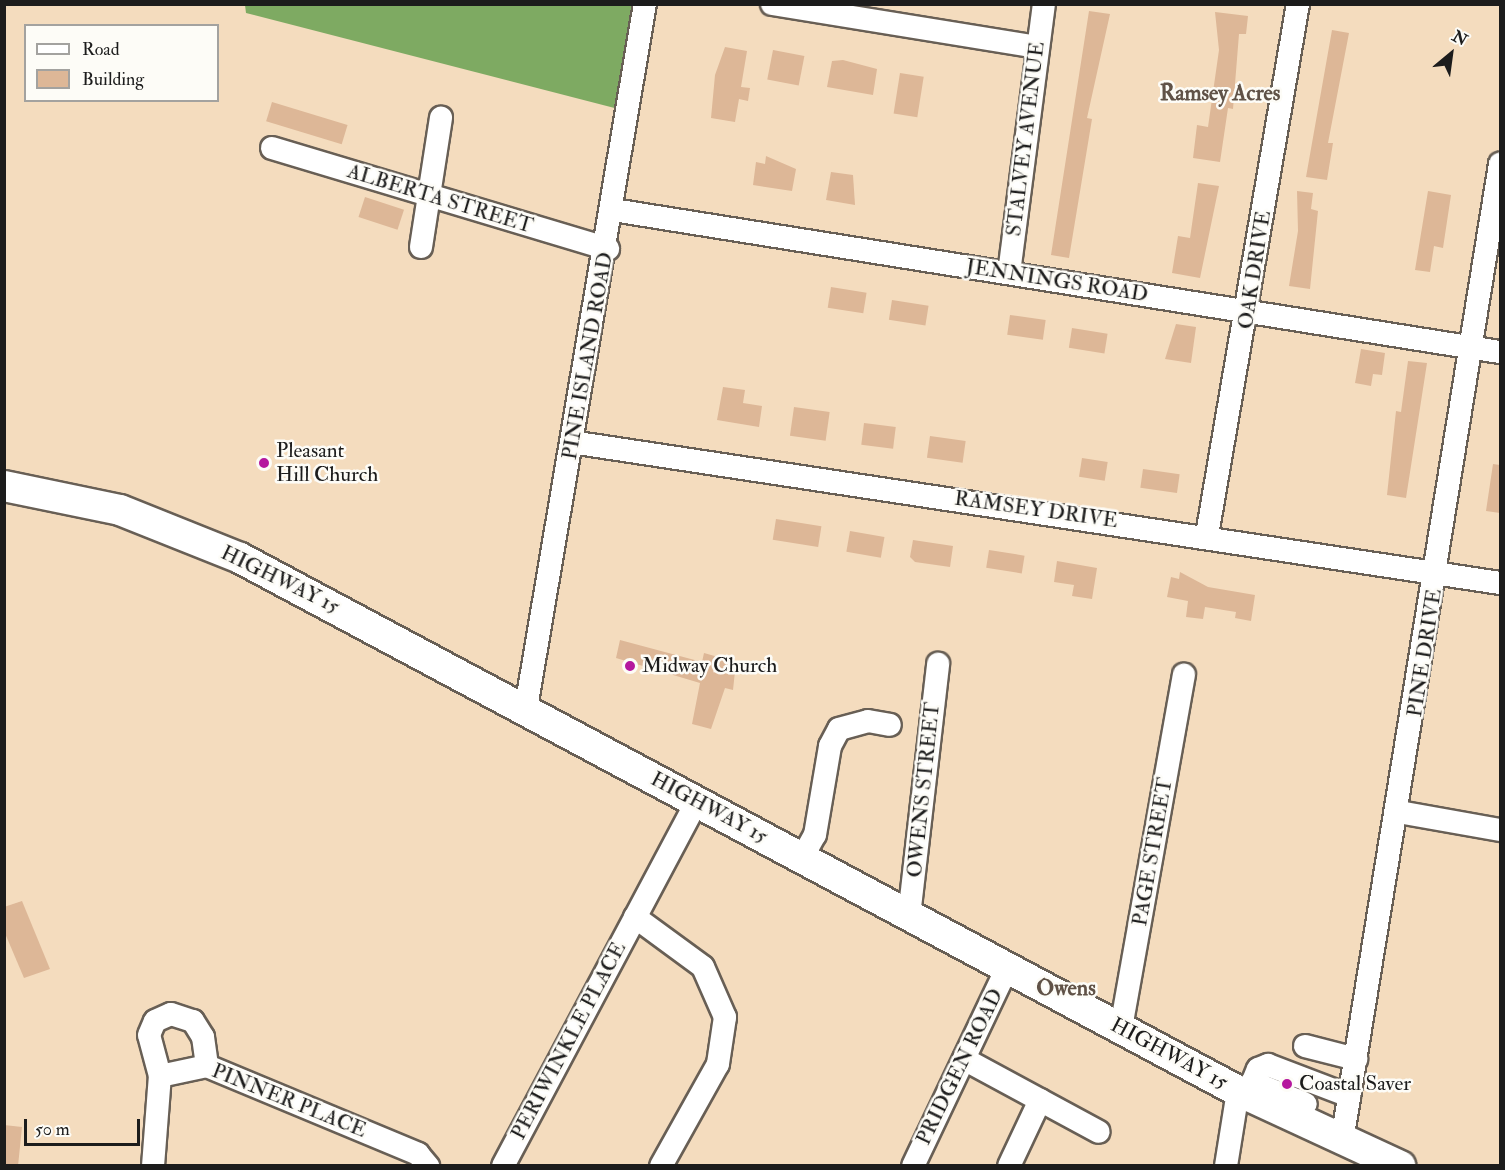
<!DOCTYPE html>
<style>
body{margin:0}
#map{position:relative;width:1505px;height:1170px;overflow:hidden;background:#f4dcbe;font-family:"IM FELL Double Pica",serif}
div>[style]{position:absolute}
.forest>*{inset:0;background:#7eaa62}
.building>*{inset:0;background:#ddb797;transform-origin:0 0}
.roads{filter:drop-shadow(2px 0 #685f55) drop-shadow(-2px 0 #685f55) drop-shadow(0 2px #685f55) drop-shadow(0 -2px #685f55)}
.minor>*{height:22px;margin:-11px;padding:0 11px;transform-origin:11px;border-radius:11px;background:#fff}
.major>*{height:30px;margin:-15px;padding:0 15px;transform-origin:15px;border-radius:15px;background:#fff}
.dots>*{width:16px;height:16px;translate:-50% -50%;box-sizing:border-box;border:3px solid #fdfcf7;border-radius:50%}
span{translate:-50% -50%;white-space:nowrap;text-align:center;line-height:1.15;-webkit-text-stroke:5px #fdfcf7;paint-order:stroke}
.street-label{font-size:21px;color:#1c1c1c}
.poi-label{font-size:21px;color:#1c1c1c}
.left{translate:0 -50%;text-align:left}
.neighbourhood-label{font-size:22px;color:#605247;font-weight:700}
.frame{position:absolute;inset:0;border:6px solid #1c1c1c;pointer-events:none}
.legend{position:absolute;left:24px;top:24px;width:195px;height:78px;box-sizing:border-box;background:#fdfcf7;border:2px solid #a3a29f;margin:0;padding:8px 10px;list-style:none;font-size:18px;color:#1c1c1c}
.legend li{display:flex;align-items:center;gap:12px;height:30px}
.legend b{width:30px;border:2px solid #a3a29f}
.north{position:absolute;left:1421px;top:24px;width:60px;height:60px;-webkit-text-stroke:4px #fdfcf7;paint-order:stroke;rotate:29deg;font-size:16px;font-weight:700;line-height:24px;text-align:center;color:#1c1c1c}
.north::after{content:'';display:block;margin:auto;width:21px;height:27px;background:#1c1c1c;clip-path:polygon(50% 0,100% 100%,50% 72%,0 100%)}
.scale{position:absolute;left:24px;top:1119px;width:116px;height:27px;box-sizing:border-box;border:3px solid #1c1c1c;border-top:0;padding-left:8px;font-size:18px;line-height:21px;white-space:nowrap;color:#1c1c1c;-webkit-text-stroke:4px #fdfcf7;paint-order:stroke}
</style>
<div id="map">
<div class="forest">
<i style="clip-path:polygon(245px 5px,645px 5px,630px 112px,246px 13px)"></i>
</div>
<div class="building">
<i style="clip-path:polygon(1089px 11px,1110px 14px,1087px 118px,1092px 119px,1069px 258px,1051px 255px)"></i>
<i style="clip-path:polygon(1215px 12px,1248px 16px,1246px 34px,1239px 34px,1233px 109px,1228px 108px,1220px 162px,1193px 158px,1197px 125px,1208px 127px,1219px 50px)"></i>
<i style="clip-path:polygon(1332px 30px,1349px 33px,1328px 143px,1333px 143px,1327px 180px,1306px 177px)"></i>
<i style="clip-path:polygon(725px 47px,747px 51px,741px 87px,750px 88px,748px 101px,739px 99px,735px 122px,711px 118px,715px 75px)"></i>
<i style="left:773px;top:50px;width:32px;height:30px;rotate:11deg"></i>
<i style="clip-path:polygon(843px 60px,877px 69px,873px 95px,827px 87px,832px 61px)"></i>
<i style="left:900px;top:73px;width:24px;height:41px;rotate:9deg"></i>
<i style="left:272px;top:102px;width:79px;height:20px;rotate:17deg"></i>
<i style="clip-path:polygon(766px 156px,796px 169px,792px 191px,753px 185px,756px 162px,765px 164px)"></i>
<i style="clip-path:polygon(831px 172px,853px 175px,855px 205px,826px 200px)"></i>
<i style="clip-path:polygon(1198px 183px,1219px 186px,1200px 278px,1172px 273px,1178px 236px,1190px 238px)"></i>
<i style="clip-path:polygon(1297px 191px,1313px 193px,1311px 209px,1318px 211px,1310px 289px,1289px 286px,1298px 231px)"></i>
<i style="clip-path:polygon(1428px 191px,1451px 195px,1443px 248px,1434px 246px,1430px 272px,1415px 270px)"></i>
<i style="left:365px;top:197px;width:41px;height:21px;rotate:18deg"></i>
<i style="left:831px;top:287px;width:36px;height:21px;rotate:9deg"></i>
<i style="left:892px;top:300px;width:37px;height:20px;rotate:9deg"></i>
<i style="left:1010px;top:315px;width:36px;height:20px;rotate:8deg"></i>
<i style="clip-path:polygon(1176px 324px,1196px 327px,1191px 363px,1165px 359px)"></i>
<i style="left:1072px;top:328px;width:36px;height:20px;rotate:9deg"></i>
<i style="clip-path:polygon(1361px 349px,1385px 353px,1382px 375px,1373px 374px,1371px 386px,1355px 383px)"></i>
<i style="clip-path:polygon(1408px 361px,1427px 363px,1406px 498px,1387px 495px,1396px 411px,1401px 412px)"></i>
<i style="clip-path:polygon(723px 387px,745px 390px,743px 403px,762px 406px,759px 427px,717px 420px)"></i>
<i style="left:794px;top:407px;width:36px;height:29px;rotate:8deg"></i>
<i style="left:864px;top:423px;width:32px;height:22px;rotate:7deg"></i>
<i style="left:930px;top:436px;width:36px;height:22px;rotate:8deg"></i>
<i style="left:1082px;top:458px;width:26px;height:19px;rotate:9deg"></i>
<i style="clip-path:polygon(1493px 464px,1500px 465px,1500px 513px,1486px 511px)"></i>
<i style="left:1143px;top:469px;width:37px;height:19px;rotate:8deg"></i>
<i style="left:776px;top:519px;width:46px;height:21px;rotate:9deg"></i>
<i style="left:850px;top:531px;width:35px;height:21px;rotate:10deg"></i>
<i style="clip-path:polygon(913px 540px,953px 546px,950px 567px,915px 562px,910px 557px)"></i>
<i style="left:989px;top:550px;width:36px;height:18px;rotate:9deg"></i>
<i style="clip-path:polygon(1057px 561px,1097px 568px,1092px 599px,1072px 596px,1074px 585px,1054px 582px)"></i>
<i style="clip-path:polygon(1180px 572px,1208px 587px,1255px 595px,1251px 621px,1235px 618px,1236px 612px,1205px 607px,1203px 619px,1186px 617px,1188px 601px,1167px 597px,1171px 577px,1179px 579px)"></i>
<i style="clip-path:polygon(620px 640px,702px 662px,704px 653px,736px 662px,733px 690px,725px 688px,711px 729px,692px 724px,700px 683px,616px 658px)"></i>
<i style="clip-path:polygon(22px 901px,50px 969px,24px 978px,4px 931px,4px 907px)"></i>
<i style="clip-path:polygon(4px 1125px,22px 1127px,18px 1166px,4px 1166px)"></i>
</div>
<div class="roads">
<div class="minor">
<i style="left:772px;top:4px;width:268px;rotate:9.2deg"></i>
<i style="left:272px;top:148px;width:351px;rotate:16.7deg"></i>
<i style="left:613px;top:210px;width:898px;rotate:9.1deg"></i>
<i style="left:421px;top:247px;width:131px;rotate:-81.2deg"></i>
<i style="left:1009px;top:273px;width:271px;rotate:-82.6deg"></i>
<i style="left:571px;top:442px;width:940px;rotate:8.63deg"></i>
<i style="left:1207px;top:535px;width:539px;rotate:-80.28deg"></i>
<i style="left:526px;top:708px;width:714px;rotate:-80.41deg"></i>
<i style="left:1399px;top:812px;width:103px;rotate:10.1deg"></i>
<i style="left:802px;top:858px;width:26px;rotate:-61deg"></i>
<i style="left:815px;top:835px;width:90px;rotate:-80.4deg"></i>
<i style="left:830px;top:746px;width:19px;rotate:-62deg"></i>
<i style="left:839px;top:729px;width:30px;rotate:-15deg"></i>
<i style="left:868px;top:721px;width:22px;rotate:10deg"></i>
<i style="left:909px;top:916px;width:254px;rotate:-83.4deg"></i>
<i style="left:635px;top:917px;width:84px;rotate:36.3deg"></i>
<i style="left:703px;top:967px;width:55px;rotate:66.3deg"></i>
<i style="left:725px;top:1017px;width:48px;rotate:98.5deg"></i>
<i style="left:718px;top:1064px;width:117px;rotate:119.2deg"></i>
<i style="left:1121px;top:1028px;width:359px;rotate:-79.9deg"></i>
<i style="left:1305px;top:1046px;width:53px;rotate:14.3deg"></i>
<i style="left:964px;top:1059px;width:153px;rotate:28.4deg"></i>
<i style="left:160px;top:1076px;width:48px;rotate:-12deg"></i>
<i style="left:207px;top:1066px;width:229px;rotate:22.6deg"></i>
<i style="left:418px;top:1154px;width:16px;rotate:50deg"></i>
<i style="left:1252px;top:1082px;width:58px;rotate:22.2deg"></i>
<i style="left:1247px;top:1096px;width:29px;rotate:-68deg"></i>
<i style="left:1258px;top:1069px;width:11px;rotate:-22deg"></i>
<i style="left:1268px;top:1065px;width:87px;rotate:20.9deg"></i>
<i style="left:1342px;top:1141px;width:990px;rotate:-80.81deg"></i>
<i style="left:153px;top:1166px;width:90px;rotate:-85.6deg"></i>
<i style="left:160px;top:1076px;width:42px;rotate:-105deg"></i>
<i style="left:149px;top:1035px;width:15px;rotate:-67deg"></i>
<i style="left:155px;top:1021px;width:17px;rotate:-24deg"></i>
<i style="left:171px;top:1014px;width:23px;rotate:18deg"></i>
<i style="left:193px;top:1021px;width:19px;rotate:58deg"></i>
<i style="left:203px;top:1037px;width:29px;rotate:82deg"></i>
<i style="left:503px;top:1166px;width:411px;rotate:-62deg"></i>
<i style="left:913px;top:1166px;width:219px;rotate:-64.6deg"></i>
<i style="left:1009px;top:1166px;width:73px;rotate:-64.8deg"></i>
<i style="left:1226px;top:1166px;width:76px;rotate:-80.9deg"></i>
</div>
<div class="major">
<i style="left:4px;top:486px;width:118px;rotate:11.7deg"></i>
<i style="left:120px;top:510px;width:129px;rotate:21.8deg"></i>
<i style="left:240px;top:558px;width:1131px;rotate:28.11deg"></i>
<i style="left:1238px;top:1091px;width:179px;rotate:24.8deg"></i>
</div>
</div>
<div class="dots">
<i style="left:264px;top:463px;background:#b5179e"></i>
<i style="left:630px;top:666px;background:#b5179e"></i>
<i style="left:1287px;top:1084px;background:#b5179e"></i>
</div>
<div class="street-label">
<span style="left:1026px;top:139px;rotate:-83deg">STALVEY AVENUE</span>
<span style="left:440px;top:199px;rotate:17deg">ALBERTA STREET</span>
<span style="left:1255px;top:270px;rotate:-81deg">OAK DRIVE</span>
<span style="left:1057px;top:281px;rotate:9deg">JENNINGS ROAD</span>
<span style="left:588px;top:356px;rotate:-80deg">PINE ISLAND ROAD</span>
<span style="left:1036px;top:510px;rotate:8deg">RAMSEY DRIVE</span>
<span style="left:280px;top:580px;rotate:26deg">HIGHWAY 15</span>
<span style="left:1425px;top:653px;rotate:-81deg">PINE DRIVE</span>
<span style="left:924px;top:790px;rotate:-84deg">OWENS STREET</span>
<span style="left:709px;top:808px;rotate:28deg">HIGHWAY 15</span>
<span style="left:1153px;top:852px;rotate:-80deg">PAGE STREET</span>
<span style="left:569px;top:1041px;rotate:-62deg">PERIWINKLE PLACE</span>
<span style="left:1169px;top:1054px;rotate:28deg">HIGHWAY 15</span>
<span style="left:960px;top:1067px;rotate:-64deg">PRIDGEN ROAD</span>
<span style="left:289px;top:1101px;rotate:22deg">PINNER PLACE</span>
</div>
<div class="poi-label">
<span class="left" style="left:276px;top:463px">Pleasant<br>Hill Church</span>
<span class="left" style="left:642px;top:666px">Midway Church</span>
<span class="left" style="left:1299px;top:1084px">Coastal Saver</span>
</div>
<div class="neighbourhood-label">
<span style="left:1220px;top:94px">Ramsey Acres</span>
<span style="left:1066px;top:989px">Owens</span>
</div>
<div class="frame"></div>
<ul class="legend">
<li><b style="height:8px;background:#fff"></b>Road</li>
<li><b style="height:16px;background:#ddb797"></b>Building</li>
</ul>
<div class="north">N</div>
<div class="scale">50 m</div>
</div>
